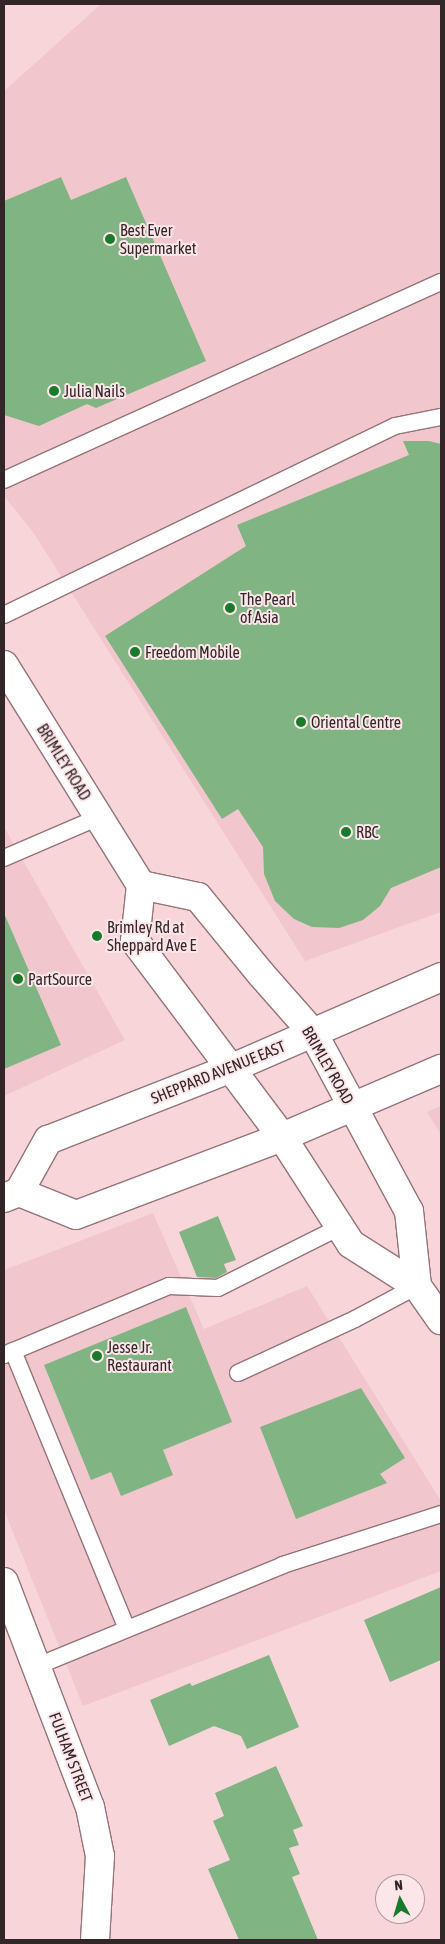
<!DOCTYPE html>
<style>
body{margin:0}
#map{position:relative;width:445px;height:1944px;overflow:hidden;background:#f8d5d9;font-family:"Asap Condensed",sans-serif}
div>[style]{position:absolute}
.built>*{inset:0;background:#f1c7cd}
.building>*{inset:0;background:#80b483}
.roads{filter:drop-shadow(1px 0 #937478) drop-shadow(-1px 0 #937478) drop-shadow(0 1px #937478) drop-shadow(0 -1px #937478)}
.lane>*{height:16px;margin:-8px;padding:0 8px;transform-origin:8px;border-radius:8px;background:#fff}
.street>*{height:28px;margin:-14px;padding:0 14px;transform-origin:14px;border-radius:14px;background:#fff}
.secondary>*{height:28px;margin:-14px;padding:0 14px;transform-origin:14px;border-radius:14px;background:#fff}
.dots>*{width:14px;height:14px;translate:-50% -50%;box-sizing:border-box;border:2px solid #fce6e9;border-radius:50%}
span{translate:-50% -50%;white-space:nowrap;text-align:center;line-height:1.15;-webkit-text-stroke:4px #fce6e9;paint-order:stroke}
.poi-label{font-size:16px;color:#332628}
.left{translate:0 -50%;text-align:left}
.street-label{font-size:16px;color:#332628}
.frame{position:absolute;inset:0;border:5px solid #332628;pointer-events:none}
.north{position:absolute;left:375px;top:1874px;width:50px;height:50px;box-sizing:border-box;background:#fce6e9;border:1px solid #ac999c;border-radius:50%;rotate:354deg;font-size:14px;font-weight:700;line-height:20px;text-align:center;color:#332628}
.north::after{content:'';display:block;margin:auto;width:18px;height:22px;background:#197a2c;clip-path:polygon(50% 0,100% 100%,50% 72%,0 100%)}
</style>
<div id="map">
<div class="built">
<i style="clip-path:polygon(101px 4px,441px 4px,441px 912px,305px 961px,33px 532px,4px 496px,4px 91px)"></i>
<i style="clip-path:polygon(4px 827px,125px 1040px,4px 1096px)"></i>
<i style="clip-path:polygon(441px 1106px,441px 1135px,427px 1112px)"></i>
<i style="clip-path:polygon(153px 1213px,204px 1329px,307px 1286px,441px 1501px,441px 1571px,83px 1706px,4px 1510px,4px 1270px)"></i>
</div>
<div class="building">
<i style="clip-path:polygon(61px 177px,71px 200px,126px 177px,206px 361px,96px 408px,87px 404px,39px 426px,4px 415px,4px 201px)"></i>
<i style="clip-path:polygon(403px 441px,429px 441px,441px 444px,441px 867px,391px 888px,380px 906px,363px 920px,339px 928px,312px 927px,294px 919px,275px 901px,264px 874px,263px 847px,238px 809px,222px 819px,105px 636px,246px 546px,237px 525px,409px 455px)"></i>
<i style="clip-path:polygon(4px 913px,61px 1045px,4px 1069px)"></i>
<i style="clip-path:polygon(218px 1216px,236px 1260px,224px 1264px,227px 1272px,216px 1278px,197px 1277px,179px 1232px)"></i>
<i style="clip-path:polygon(186px 1307px,232px 1422px,163px 1450px,173px 1475px,121px 1496px,111px 1472px,91px 1480px,44px 1365px)"></i>
<i style="clip-path:polygon(361px 1388px,405px 1458px,380px 1474px,387px 1483px,296px 1519px,260px 1427px)"></i>
<i style="clip-path:polygon(441px 1587px,441px 1660px,390px 1682px,364px 1620px)"></i>
<i style="clip-path:polygon(269px 1655px,299px 1727px,247px 1749px,241px 1736px,214px 1726px,169px 1746px,150px 1700px,190px 1683px,192px 1686px)"></i>
<i style="clip-path:polygon(276px 1766px,303px 1826px,293px 1830px,299px 1845px,289px 1848px,300px 1874px,292px 1877px,318px 1940px,239px 1940px,208px 1869px,230px 1860px,213px 1821px,224px 1816px,215px 1793px)"></i>
</div>
<div class="roads">
<div class="lane">
<i style="left:4px;top:480px;width:480px;rotate:-24.4deg"></i>
<i style="left:4px;top:615px;width:434px;rotate:-25.8deg"></i>
<i style="left:395px;top:426px;width:47px;rotate:-11.1deg"></i>
<i style="left:4px;top:858px;width:103px;rotate:-23.3deg"></i>
<i style="left:13px;top:1351px;width:300px;rotate:67.7deg"></i>
<i style="left:4px;top:1355px;width:179px;rotate:-22.7deg"></i>
<i style="left:169px;top:1286px;width:49px;rotate:2.3deg"></i>
<i style="left:218px;top:1288px;width:136px;rotate:-26.6deg"></i>
<i style="left:238px;top:1373px;width:129px;rotate:-24.8deg"></i>
<i style="left:355px;top:1319px;width:70px;rotate:-28deg"></i>
<i style="left:37px;top:1666px;width:266px;rotate:-22.3deg"></i>
<i style="left:283px;top:1565px;width:166px;rotate:-17.9deg"></i>
</div>
<div class="street">
<i style="left:4px;top:1582px;width:241px;rotate:69.1deg"></i>
<i style="left:90px;top:1807px;width:50px;rotate:78.5deg"></i>
<i style="left:100px;top:1856px;width:84px;rotate:93.4deg"></i>
</div>
<div class="secondary">
<i style="left:4px;top:665px;width:259px;rotate:58.1deg"></i>
<i style="left:141px;top:885px;width:56px;rotate:96.1deg"></i>
<i style="left:135px;top:941px;width:245px;rotate:53.1deg"></i>
<i style="left:282px;top:1137px;width:127px;rotate:57.2deg"></i>
<i style="left:351px;top:1244px;width:78px;rotate:32.5deg"></i>
<i style="left:417px;top:1286px;width:42px;rotate:54.8deg"></i>
<i style="left:141px;top:885px;width:58px;rotate:11.9deg"></i>
<i style="left:198px;top:897px;width:99px;rotate:50.7deg"></i>
<i style="left:261px;top:974px;width:79px;rotate:48.6deg"></i>
<i style="left:313px;top:1033px;width:202px;rotate:61.7deg"></i>
<i style="left:409px;top:1211px;width:75px;rotate:83.9deg"></i>
<i style="left:19px;top:1192px;width:61px;rotate:22deg"></i>
<i style="left:76px;top:1215px;width:220px;rotate:-20.7deg"></i>
<i style="left:282px;top:1137px;width:173px;rotate:-23.2deg"></i>
<i style="left:4px;top:1198px;width:16px;rotate:-22deg"></i>
<i style="left:19px;top:1192px;width:60px;rotate:-60.9deg"></i>
<i style="left:48px;top:1140px;width:198px;rotate:-21.4deg"></i>
<i style="left:232px;top:1068px;width:228px;rotate:-23.5deg"></i>
</div>
</div>
<div class="dots">
<i style="left:110px;top:239px;background:#197a2c"></i>
<i style="left:54px;top:391px;background:#197a2c"></i>
<i style="left:230px;top:608px;background:#197a2c"></i>
<i style="left:135px;top:652px;background:#197a2c"></i>
<i style="left:301px;top:722px;background:#197a2c"></i>
<i style="left:346px;top:832px;background:#197a2c"></i>
<i style="left:97px;top:936px;background:#197a2c"></i>
<i style="left:18px;top:979px;background:#197a2c"></i>
<i style="left:97px;top:1356px;background:#197a2c"></i>
</div>
<div class="poi-label">
<span class="left" style="left:120px;top:239px">Best Ever<br>Supermarket</span>
<span class="left" style="left:64px;top:391px">Julia Nails</span>
<span class="left" style="left:240px;top:608px">The Pearl<br>of Asia</span>
<span class="left" style="left:145px;top:652px">Freedom Mobile</span>
<span class="left" style="left:311px;top:722px">Oriental Centre</span>
<span class="left" style="left:356px;top:832px">RBC</span>
<span class="left" style="left:107px;top:936px">Brimley Rd at<br>Sheppard Ave E</span>
<span class="left" style="left:28px;top:979px">PartSource</span>
<span class="left" style="left:107px;top:1356px">Jesse Jr.<br>Restaurant</span>
</div>
<div class="street-label">
<span style="left:64px;top:762px;rotate:58deg">BRIMLEY ROAD</span>
<span style="left:328px;top:1065px;rotate:60deg">BRIMLEY ROAD</span>
<span style="left:218px;top:1072px;rotate:-22deg">SHEPPARD AVENUE EAST</span>
<span style="left:71px;top:1757px;rotate:69deg">FULHAM STREET</span>
</div>
<div class="frame"></div>
<div class="north">N</div>
</div>
